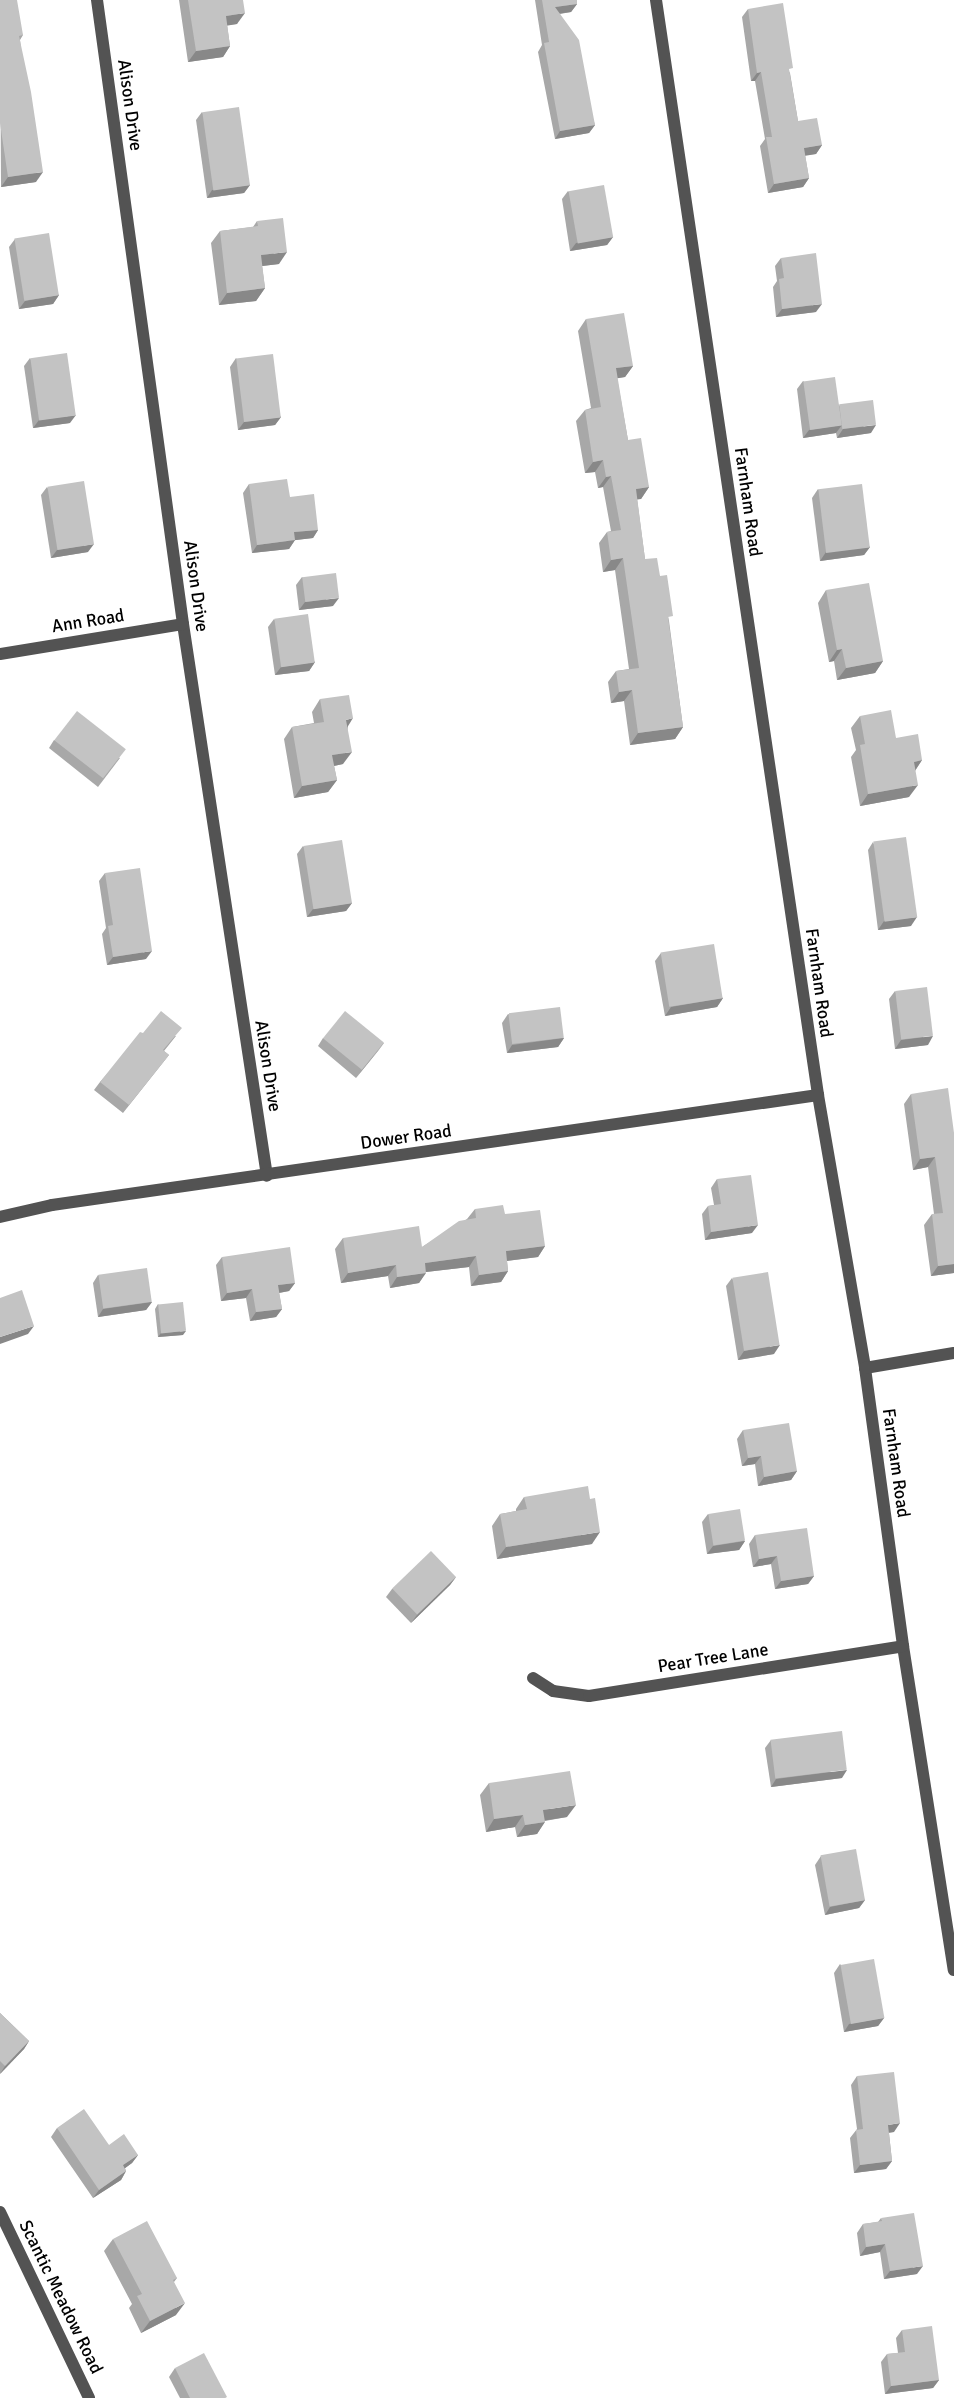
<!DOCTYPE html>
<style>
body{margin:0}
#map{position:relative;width:954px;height:2398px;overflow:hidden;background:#fff;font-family:Signika,sans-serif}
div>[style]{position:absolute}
.street>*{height:12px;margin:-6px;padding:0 6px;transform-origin:6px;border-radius:6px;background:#535353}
.wall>*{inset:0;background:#a8a8a8}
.shaded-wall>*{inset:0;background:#888}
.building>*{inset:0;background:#c3c3c3;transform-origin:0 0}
span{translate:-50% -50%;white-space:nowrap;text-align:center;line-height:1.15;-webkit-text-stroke:6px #fff;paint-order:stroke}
.street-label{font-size:18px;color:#000}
</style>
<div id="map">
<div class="street">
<i style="left:97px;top:0;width:630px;rotate:82.15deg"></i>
<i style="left:183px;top:624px;width:558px;rotate:81.35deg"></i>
<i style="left:656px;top:0;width:1107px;rotate:81.58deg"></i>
<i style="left:818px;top:1095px;width:277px;rotate:80.2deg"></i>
<i style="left:865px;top:1368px;width:281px;rotate:82.2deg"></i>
<i style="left:903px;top:1646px;width:328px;rotate:81.1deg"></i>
<i style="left:0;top:654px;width:185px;rotate:-9.3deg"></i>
<i style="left:0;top:1217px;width:53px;rotate:-13deg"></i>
<i style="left:52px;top:1205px;width:774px;rotate:-8.17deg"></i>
<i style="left:865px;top:1368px;width:90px;rotate:-9.6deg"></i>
<i style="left:533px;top:1678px;width:24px;rotate:33deg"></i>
<i style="left:553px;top:1691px;width:36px;rotate:8deg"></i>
<i style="left:589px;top:1696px;width:318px;rotate:-9deg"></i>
<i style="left:0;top:2212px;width:206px;rotate:64.4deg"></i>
</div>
<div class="wall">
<i style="clip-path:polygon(0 0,23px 35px,20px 40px,36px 182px,1px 187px)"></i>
<i style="clip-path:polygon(179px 0,243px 0,237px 24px,227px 25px,230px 46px,223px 57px,188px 62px)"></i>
<i style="clip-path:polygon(535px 0,577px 0,577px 4px,571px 12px,560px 14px,595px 125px,589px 133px,555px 139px,538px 52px,542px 45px)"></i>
<i style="clip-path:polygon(748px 9px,790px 73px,798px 121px,822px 145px,816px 154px,805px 155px,809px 178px,803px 187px,768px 193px,760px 146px,765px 139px,755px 81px,751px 81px,742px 17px)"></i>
<i style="clip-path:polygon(202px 112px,250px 185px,244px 193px,207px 198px,196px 120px)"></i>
<i style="clip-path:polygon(568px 191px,613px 237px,607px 245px,570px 251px,562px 199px)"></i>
<i style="clip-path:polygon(257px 221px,279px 264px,262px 266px,265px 288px,256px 301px,219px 305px,211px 243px,220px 231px,253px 227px)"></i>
<i style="clip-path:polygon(15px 239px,59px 295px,53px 304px,19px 309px,9px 247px)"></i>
<i style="clip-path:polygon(781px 258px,816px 312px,776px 317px,773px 287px,777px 281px,775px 266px)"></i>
<i style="clip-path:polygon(586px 319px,633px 366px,625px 377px,617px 378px,628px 440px,649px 487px,641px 499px,637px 499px,645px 559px,660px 576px,669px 621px,683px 727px,675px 739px,630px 745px,624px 701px,611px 703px,608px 682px,616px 671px,629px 669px,615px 570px,603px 572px,599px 543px,607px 532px,611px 531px,603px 487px,598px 488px,595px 472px,585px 473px,576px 421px,585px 410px,591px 408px,578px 331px)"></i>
<i style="clip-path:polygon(30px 358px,70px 423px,33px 428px,24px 366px)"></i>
<i style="clip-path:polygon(236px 358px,281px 417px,275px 425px,238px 430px,230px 367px)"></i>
<i style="clip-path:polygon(803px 381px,839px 405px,871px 433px,837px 438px,836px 433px,803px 438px,797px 389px)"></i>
<i style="clip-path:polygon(249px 484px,290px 497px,318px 530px,313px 538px,295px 540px,289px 549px,252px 553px,243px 493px)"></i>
<i style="clip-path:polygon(47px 487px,88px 552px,51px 558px,41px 495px)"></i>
<i style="clip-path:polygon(818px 489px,870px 547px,864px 555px,820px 561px,812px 498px)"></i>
<i style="clip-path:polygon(302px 577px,333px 606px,299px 610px,296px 585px)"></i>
<i style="clip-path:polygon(826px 590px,883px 661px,875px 673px,837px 680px,834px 661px,829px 662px,818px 603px)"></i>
<i style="clip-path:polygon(274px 619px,315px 662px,309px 671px,275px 675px,268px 627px)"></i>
<i style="clip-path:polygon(320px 699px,348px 726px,343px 764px,334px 766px,337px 780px,328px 792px,294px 798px,284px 739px,292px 727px,314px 723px,312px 712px)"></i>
<i style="clip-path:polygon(860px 716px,896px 738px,922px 760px,915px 771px,909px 797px,860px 806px,851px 757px,856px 750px,851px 728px)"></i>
<i style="clip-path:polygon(54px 740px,120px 758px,98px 787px,49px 748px)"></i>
<i style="clip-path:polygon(873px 842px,911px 926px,878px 930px,868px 850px)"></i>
<i style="clip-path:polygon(303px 846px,352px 903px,346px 911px,307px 917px,297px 854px)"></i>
<i style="clip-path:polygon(105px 873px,146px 959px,107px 965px,102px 934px,106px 928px,99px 881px)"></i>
<i style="clip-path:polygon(661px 953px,723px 998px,717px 1007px,665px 1016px,655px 961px)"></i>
<i style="clip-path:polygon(895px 991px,928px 1045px,895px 1049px,889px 999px)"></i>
<i style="clip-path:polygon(508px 1014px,564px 1038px,558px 1047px,507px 1053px,502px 1023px)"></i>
<i style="clip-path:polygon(143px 1033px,176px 1036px,164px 1051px,169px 1055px,123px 1113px,94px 1090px,100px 1082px)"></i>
<i style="clip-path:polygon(323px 1038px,384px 1043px,356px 1078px,318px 1046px)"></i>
<i style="clip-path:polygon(911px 1094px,954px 1133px,954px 1273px,931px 1276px,924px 1225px,932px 1214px,934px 1214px,928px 1167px,913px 1170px,904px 1104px)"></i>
<i style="clip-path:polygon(717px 1179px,752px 1233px,705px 1240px,702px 1214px,708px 1206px,714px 1205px,711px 1188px)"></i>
<i style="clip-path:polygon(475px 1209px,505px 1214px,545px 1246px,538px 1257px,507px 1261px,508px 1271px,501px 1282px,471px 1286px,469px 1267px,426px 1272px,419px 1283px,390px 1288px,388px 1276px,341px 1283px,335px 1249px,343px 1238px,422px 1247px,467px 1219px)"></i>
<i style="clip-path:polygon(222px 1257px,295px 1283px,289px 1291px,279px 1293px,282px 1309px,276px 1317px,250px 1321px,246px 1298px,221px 1301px,216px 1265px)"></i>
<i style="clip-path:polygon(98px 1275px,152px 1302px,146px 1310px,98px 1317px,93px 1283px)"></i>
<i style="clip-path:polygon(732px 1278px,774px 1354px,738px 1360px,726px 1286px)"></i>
<i style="clip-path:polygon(158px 1304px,183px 1335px,158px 1337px,155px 1309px)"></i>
<i style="clip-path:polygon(743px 1430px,797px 1471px,791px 1480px,758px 1486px,755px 1464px,742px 1466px,737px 1439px)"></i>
<i style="clip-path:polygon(524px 1497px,592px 1544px,497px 1559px,492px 1526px,500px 1514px,516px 1511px,516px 1509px)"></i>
<i style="clip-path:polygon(708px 1514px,745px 1541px,739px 1550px,707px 1554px,702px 1522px)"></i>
<i style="clip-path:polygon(755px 1535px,814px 1576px,808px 1584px,775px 1589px,771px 1564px,753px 1567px,749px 1544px)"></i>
<i style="clip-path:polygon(456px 1577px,450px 1585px,411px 1623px,386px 1597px,392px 1589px)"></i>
<i style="clip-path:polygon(771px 1740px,842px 1778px,771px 1787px,765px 1748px)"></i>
<i style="clip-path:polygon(489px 1783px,567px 1817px,545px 1821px,537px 1834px,517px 1837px,515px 1827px,486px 1832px,480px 1795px)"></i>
<i style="clip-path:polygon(821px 1856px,865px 1900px,859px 1908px,825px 1915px,815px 1865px)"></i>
<i style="clip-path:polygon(840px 1964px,884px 2018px,878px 2026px,844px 2032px,834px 1973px)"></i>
<i style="clip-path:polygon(0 2013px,29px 2041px,24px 2049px,0 2074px)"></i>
<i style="clip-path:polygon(857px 2076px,894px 2132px,889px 2133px,892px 2161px,886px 2169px,854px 2173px,850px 2138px,857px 2129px,851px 2085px)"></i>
<i style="clip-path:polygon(57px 2128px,109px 2145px,138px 2155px,132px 2163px,125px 2168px,126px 2171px,121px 2180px,93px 2198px,51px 2137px)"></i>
<i style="clip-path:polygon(881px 2218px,917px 2274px,884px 2279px,880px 2252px,860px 2256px,857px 2233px,863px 2224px,878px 2222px)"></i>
<i style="clip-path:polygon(113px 2239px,177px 2278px,174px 2282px,176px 2315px,141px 2333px,129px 2308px,132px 2304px,104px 2251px)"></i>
<i style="clip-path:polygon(902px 2330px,939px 2380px,933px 2388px,885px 2394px,881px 2362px,887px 2354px,898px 2353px,896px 2338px)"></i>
<i style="clip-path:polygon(175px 2368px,226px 2398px,180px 2398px,169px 2377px)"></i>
</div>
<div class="shaded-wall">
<i style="clip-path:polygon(577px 4px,571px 12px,549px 15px,555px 7px)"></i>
<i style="clip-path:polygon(245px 13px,237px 24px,219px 27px,226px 16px)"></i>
<i style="clip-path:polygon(230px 46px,223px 57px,188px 62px,196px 51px)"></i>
<i style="clip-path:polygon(761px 72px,755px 81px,751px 81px,757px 73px)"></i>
<i style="clip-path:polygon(595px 125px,589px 133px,555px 139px,560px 131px)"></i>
<i style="clip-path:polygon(822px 145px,816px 154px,798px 157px,804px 148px)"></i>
<i style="clip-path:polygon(43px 172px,36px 182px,1px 187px,8px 177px)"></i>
<i style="clip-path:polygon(809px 178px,803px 187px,768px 193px,774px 184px)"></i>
<i style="clip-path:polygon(250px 185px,244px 193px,207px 198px,212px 190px)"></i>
<i style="clip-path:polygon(613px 237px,607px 245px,570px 251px,576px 243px)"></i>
<i style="clip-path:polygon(287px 252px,279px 264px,253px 267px,261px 255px)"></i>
<i style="clip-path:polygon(265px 288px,256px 301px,219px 305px,227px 293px)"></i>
<i style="clip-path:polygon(59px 295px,53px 304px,19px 309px,25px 301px)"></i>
<i style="clip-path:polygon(822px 304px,816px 312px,776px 317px,782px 309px)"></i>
<i style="clip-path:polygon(633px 366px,625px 377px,607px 380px,616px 368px)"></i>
<i style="clip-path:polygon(76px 415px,70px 423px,33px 428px,39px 420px)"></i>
<i style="clip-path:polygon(281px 417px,275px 425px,238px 430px,244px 422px)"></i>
<i style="clip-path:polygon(842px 425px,836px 433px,803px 438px,809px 430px)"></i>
<i style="clip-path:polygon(876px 425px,871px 433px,837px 438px,843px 429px)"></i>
<i style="clip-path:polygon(603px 460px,595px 472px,585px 473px,593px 462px)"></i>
<i style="clip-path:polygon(611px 476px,603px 487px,598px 488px,606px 477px)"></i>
<i style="clip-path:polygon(649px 487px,641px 499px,627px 501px,636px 489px)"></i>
<i style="clip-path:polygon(318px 530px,313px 538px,288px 541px,294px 532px)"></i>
<i style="clip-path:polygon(295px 540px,289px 549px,252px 553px,257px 545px)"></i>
<i style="clip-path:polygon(94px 544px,88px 552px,51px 558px,57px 550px)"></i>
<i style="clip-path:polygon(870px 547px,864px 555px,820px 561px,826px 552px)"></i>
<i style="clip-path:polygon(623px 558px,615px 570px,603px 572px,611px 560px)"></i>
<i style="clip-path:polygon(339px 598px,333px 606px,299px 610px,305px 602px)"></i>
<i style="clip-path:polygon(842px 649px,834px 661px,829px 662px,837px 650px)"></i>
<i style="clip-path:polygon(883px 661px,875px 673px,837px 680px,846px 668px)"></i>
<i style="clip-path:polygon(315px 662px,309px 671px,275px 675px,281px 667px)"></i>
<i style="clip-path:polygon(632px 690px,624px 701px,611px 703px,619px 692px)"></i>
<i style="clip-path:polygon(353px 718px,345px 731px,346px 720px)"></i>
<i style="clip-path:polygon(683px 727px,675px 739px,630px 745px,638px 733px)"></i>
<i style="clip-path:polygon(352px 752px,343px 764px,324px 768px,332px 755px)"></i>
<i style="clip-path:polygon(922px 760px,914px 772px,914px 762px)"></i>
<i style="clip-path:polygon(337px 780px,328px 792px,294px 798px,302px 786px)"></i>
<i style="clip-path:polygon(918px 785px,909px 797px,860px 806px,868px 794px)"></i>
<i style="clip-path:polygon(352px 903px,346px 911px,307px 917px,313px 909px)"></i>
<i style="clip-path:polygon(917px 917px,911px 926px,878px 930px,884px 921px)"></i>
<i style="clip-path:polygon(152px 951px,146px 959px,107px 965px,113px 957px)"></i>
<i style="clip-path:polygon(723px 998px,717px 1007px,665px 1016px,671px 1007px)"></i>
<i style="clip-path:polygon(933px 1036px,928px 1045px,895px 1049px,901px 1040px)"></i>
<i style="clip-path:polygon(564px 1038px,558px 1047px,507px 1053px,512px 1045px)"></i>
<i style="clip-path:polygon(384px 1043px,378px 1051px,356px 1078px,362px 1070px)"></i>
<i style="clip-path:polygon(935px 1157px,928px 1167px,913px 1170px,920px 1159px)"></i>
<i style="clip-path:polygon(758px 1225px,752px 1233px,705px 1240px,711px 1232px)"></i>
<i style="clip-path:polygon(545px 1246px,538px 1257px,498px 1262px,506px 1251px)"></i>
<i style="clip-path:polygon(476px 1256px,469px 1267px,417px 1273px,425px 1263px)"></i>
<i style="clip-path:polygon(954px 1264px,954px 1273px,931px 1276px,938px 1266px)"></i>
<i style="clip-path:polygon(396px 1265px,388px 1276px,341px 1283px,348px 1273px)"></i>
<i style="clip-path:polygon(508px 1271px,501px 1282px,471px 1286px,479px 1275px)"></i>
<i style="clip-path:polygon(426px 1273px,419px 1283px,390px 1288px,397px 1277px)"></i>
<i style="clip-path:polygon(295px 1283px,289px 1291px,273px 1294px,278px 1285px)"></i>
<i style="clip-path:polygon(252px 1289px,246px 1298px,221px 1301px,227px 1293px)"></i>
<i style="clip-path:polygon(152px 1302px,146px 1310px,98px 1317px,103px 1309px)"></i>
<i style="clip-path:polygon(282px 1309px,276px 1317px,250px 1321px,256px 1312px)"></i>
<i style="clip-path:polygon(34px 1326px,28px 1334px,0 1344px,0 1337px)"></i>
<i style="clip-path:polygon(186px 1331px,183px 1335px,158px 1337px,161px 1333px)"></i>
<i style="clip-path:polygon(780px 1345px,774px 1354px,738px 1360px,744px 1351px)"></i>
<i style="clip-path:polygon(761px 1456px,755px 1464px,742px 1466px,748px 1458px)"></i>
<i style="clip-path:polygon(797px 1471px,791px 1480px,758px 1486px,764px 1477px)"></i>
<i style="clip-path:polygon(600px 1532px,592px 1544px,497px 1559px,506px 1547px)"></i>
<i style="clip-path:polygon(745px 1541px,739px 1550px,707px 1554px,713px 1546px)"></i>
<i style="clip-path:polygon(777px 1556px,771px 1564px,753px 1567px,759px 1559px)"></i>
<i style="clip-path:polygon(814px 1576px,808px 1584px,775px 1589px,781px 1581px)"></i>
<i style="clip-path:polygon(456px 1577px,450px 1585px,411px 1623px,417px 1615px)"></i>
<i style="clip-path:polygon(847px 1770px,842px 1778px,771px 1787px,776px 1779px)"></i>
<i style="clip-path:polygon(576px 1805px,567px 1817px,535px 1822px,543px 1810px)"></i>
<i style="clip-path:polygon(523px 1815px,515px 1827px,486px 1832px,494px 1819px)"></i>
<i style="clip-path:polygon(545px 1822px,537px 1834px,517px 1837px,525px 1825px)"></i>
<i style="clip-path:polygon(865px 1900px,859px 1908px,825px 1915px,830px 1907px)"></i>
<i style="clip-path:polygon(884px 2018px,878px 2026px,844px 2032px,849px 2024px)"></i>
<i style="clip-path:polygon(29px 2041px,24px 2049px,0 2074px,5px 2066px)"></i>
<i style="clip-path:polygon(900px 2123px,894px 2132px,882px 2133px,888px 2125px)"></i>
<i style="clip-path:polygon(138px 2155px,132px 2163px,117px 2174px,123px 2165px)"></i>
<i style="clip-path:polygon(892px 2161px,886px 2169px,854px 2173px,860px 2165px)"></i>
<i style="clip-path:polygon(126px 2171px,121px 2180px,93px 2198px,99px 2190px)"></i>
<i style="clip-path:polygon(885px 2244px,880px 2252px,860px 2256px,866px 2247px)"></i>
<i style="clip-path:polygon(923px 2266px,917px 2274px,884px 2279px,890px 2271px)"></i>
<i style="clip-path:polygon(185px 2303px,176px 2315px,141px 2333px,150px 2321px)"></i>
<i style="clip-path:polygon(939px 2380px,933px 2388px,885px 2394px,891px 2386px)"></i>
</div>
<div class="building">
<i style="clip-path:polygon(0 0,17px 0,23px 35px,19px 36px,31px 92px,43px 172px,8px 177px,0 123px)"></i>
<i style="clip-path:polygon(188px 0,243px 0,245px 13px,226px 16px,230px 46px,196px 51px)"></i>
<i style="clip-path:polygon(542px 0,577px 0,577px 4px,555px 7px,579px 40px,595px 125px,560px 131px,544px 43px,549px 42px)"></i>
<i style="clip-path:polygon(783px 3px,793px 68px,789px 69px,798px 121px,817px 118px,822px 145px,804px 148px,809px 178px,774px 184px,766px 137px,772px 137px,761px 72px,757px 73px,748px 9px)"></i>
<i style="left:239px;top:107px;width:79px;height:37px;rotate:82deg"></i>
<i style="left:604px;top:185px;width:53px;height:36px;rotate:80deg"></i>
<i style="clip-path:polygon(283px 218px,287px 252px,261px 255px,265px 288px,227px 293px,220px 231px,258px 226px,257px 221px)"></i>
<i style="left:49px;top:233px;width:63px;height:35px;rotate:81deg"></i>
<i style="clip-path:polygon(816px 253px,822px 304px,782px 309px,779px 279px,784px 278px,781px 258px)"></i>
<i style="clip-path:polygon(624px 313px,633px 366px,616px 368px,628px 440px,641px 438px,649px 487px,636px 489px,645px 559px,657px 558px,660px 576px,667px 575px,673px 616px,668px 617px,683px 727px,638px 733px,632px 690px,619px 692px,616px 671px,639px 668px,623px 558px,611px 560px,607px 532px,621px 530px,611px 476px,606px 477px,603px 460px,593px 462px,585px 410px,601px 407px,586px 319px)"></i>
<i style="left:67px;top:353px;width:63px;height:37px;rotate:82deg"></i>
<i style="left:273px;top:354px;width:64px;height:37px;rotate:83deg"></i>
<i style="left:835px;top:377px;width:49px;height:32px;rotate:82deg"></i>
<i style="left:873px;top:400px;width:25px;height:34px;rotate:83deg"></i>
<i style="clip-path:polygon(287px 479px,290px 497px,314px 494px,318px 530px,294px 532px,295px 540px,257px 545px,249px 484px)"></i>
<i style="left:84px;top:481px;width:64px;height:37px;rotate:81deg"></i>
<i style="left:862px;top:484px;width:64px;height:44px;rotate:83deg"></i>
<i style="left:336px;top:573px;width:25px;height:34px;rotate:83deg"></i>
<i style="clip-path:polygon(869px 583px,883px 661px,846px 668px,842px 649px,837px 650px,826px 590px)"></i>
<i style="left:308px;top:614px;width:49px;height:34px;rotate:82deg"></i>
<i style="clip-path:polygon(349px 695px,353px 718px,346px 720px,352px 752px,332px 755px,337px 780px,302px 786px,292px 727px,324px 722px,320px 699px)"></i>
<i style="clip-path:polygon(891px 710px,896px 738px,918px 734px,922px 760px,914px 762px,918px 785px,868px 794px,860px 745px,865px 744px,860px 716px)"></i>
<i style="left:77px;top:711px;width:62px;height:37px;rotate:38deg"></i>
<i style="left:906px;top:837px;width:81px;height:33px;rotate:82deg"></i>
<i style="left:342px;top:840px;width:64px;height:39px;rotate:81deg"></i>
<i style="clip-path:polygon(140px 868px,152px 951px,113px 957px,108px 926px,113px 925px,105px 873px)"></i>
<i style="left:714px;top:944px;width:55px;height:54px;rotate:81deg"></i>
<i style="left:927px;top:987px;width:49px;height:32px;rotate:83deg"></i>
<i style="left:560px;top:1007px;width:31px;height:52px;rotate:83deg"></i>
<i style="clip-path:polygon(161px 1011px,182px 1028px,163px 1050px,169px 1055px,129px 1105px,100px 1082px,140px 1032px,143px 1033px)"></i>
<i style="left:345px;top:1011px;width:50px;height:35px;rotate:39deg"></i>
<i style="clip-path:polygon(948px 1088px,954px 1133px,954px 1264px,938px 1266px,932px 1214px,943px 1213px,935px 1157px,920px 1159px,911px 1094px)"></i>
<i style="clip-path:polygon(751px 1175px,758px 1225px,711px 1232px,708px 1206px,721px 1204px,717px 1179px)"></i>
<i style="clip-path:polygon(503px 1205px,505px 1214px,540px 1210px,545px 1246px,506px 1251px,508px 1271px,479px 1275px,476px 1256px,425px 1263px,426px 1273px,397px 1277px,396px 1265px,348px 1273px,343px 1238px,419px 1226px,422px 1247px,459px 1221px,476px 1218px,475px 1209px)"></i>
<i style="clip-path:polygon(290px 1247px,295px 1283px,278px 1285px,282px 1309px,256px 1312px,252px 1289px,227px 1293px,222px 1257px)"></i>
<i style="left:147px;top:1268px;width:34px;height:49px;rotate:82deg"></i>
<i style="left:768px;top:1272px;width:74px;height:36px;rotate:81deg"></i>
<i style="clip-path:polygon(22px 1290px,34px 1326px,0 1337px,0 1298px)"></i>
<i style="left:183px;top:1302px;width:29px;height:25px;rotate:84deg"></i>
<i style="clip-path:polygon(789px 1423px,797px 1471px,764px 1477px,761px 1456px,748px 1458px,743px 1430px)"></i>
<i style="clip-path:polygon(588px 1486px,590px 1499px,595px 1498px,600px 1532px,506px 1547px,500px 1514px,527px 1509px,524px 1497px)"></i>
<i style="left:740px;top:1509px;width:32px;height:32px;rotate:81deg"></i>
<i style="clip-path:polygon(807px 1528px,814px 1576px,781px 1581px,777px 1556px,759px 1559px,755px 1535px)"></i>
<i style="left:431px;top:1551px;width:36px;height:54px;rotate:46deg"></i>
<i style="left:842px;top:1731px;width:39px;height:72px;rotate:83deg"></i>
<i style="clip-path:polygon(570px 1771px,576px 1805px,543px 1810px,545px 1822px,525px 1825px,523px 1815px,494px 1819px,489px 1783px)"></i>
<i style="left:856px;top:1849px;width:52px;height:36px;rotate:80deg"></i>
<i style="left:874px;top:1959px;width:60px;height:34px;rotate:80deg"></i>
<i style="clip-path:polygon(0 2013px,29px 2041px,5px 2066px,0 2061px)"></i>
<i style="clip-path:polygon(894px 2072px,900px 2123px,888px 2125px,892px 2161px,860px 2165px,856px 2130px,863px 2129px,857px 2076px)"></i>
<i style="clip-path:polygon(84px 2109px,109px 2145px,124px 2134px,138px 2155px,123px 2165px,126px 2171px,99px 2190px,57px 2128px)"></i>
<i style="clip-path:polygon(914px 2213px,923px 2266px,890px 2271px,885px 2244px,866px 2247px,863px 2224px,882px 2221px,881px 2218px)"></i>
<i style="clip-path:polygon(147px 2221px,177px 2278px,173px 2280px,185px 2303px,150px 2321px,137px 2296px,142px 2294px,113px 2239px)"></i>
<i style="clip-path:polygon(932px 2326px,939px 2380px,891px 2386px,887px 2354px,905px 2352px,902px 2330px)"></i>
<i style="clip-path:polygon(204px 2353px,227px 2397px,225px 2398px,190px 2398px,175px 2368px)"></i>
</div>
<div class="street-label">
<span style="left:130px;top:105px;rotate:82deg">Alison Drive</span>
<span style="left:748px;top:502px;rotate:82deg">Farnham Road</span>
<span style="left:196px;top:586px;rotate:82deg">Alison Drive</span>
<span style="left:88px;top:621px;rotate:-9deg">Ann Road</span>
<span style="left:819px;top:983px;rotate:82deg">Farnham Road</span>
<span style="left:268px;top:1066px;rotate:81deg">Alison Drive</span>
<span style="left:406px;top:1137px;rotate:-8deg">Dower Road</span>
<span style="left:896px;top:1463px;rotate:82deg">Farnham Road</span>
<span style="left:713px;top:1658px;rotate:-9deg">Pear Tree Lane</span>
<span style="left:61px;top:2297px;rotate:64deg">Scantic Meadow Road</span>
</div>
</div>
